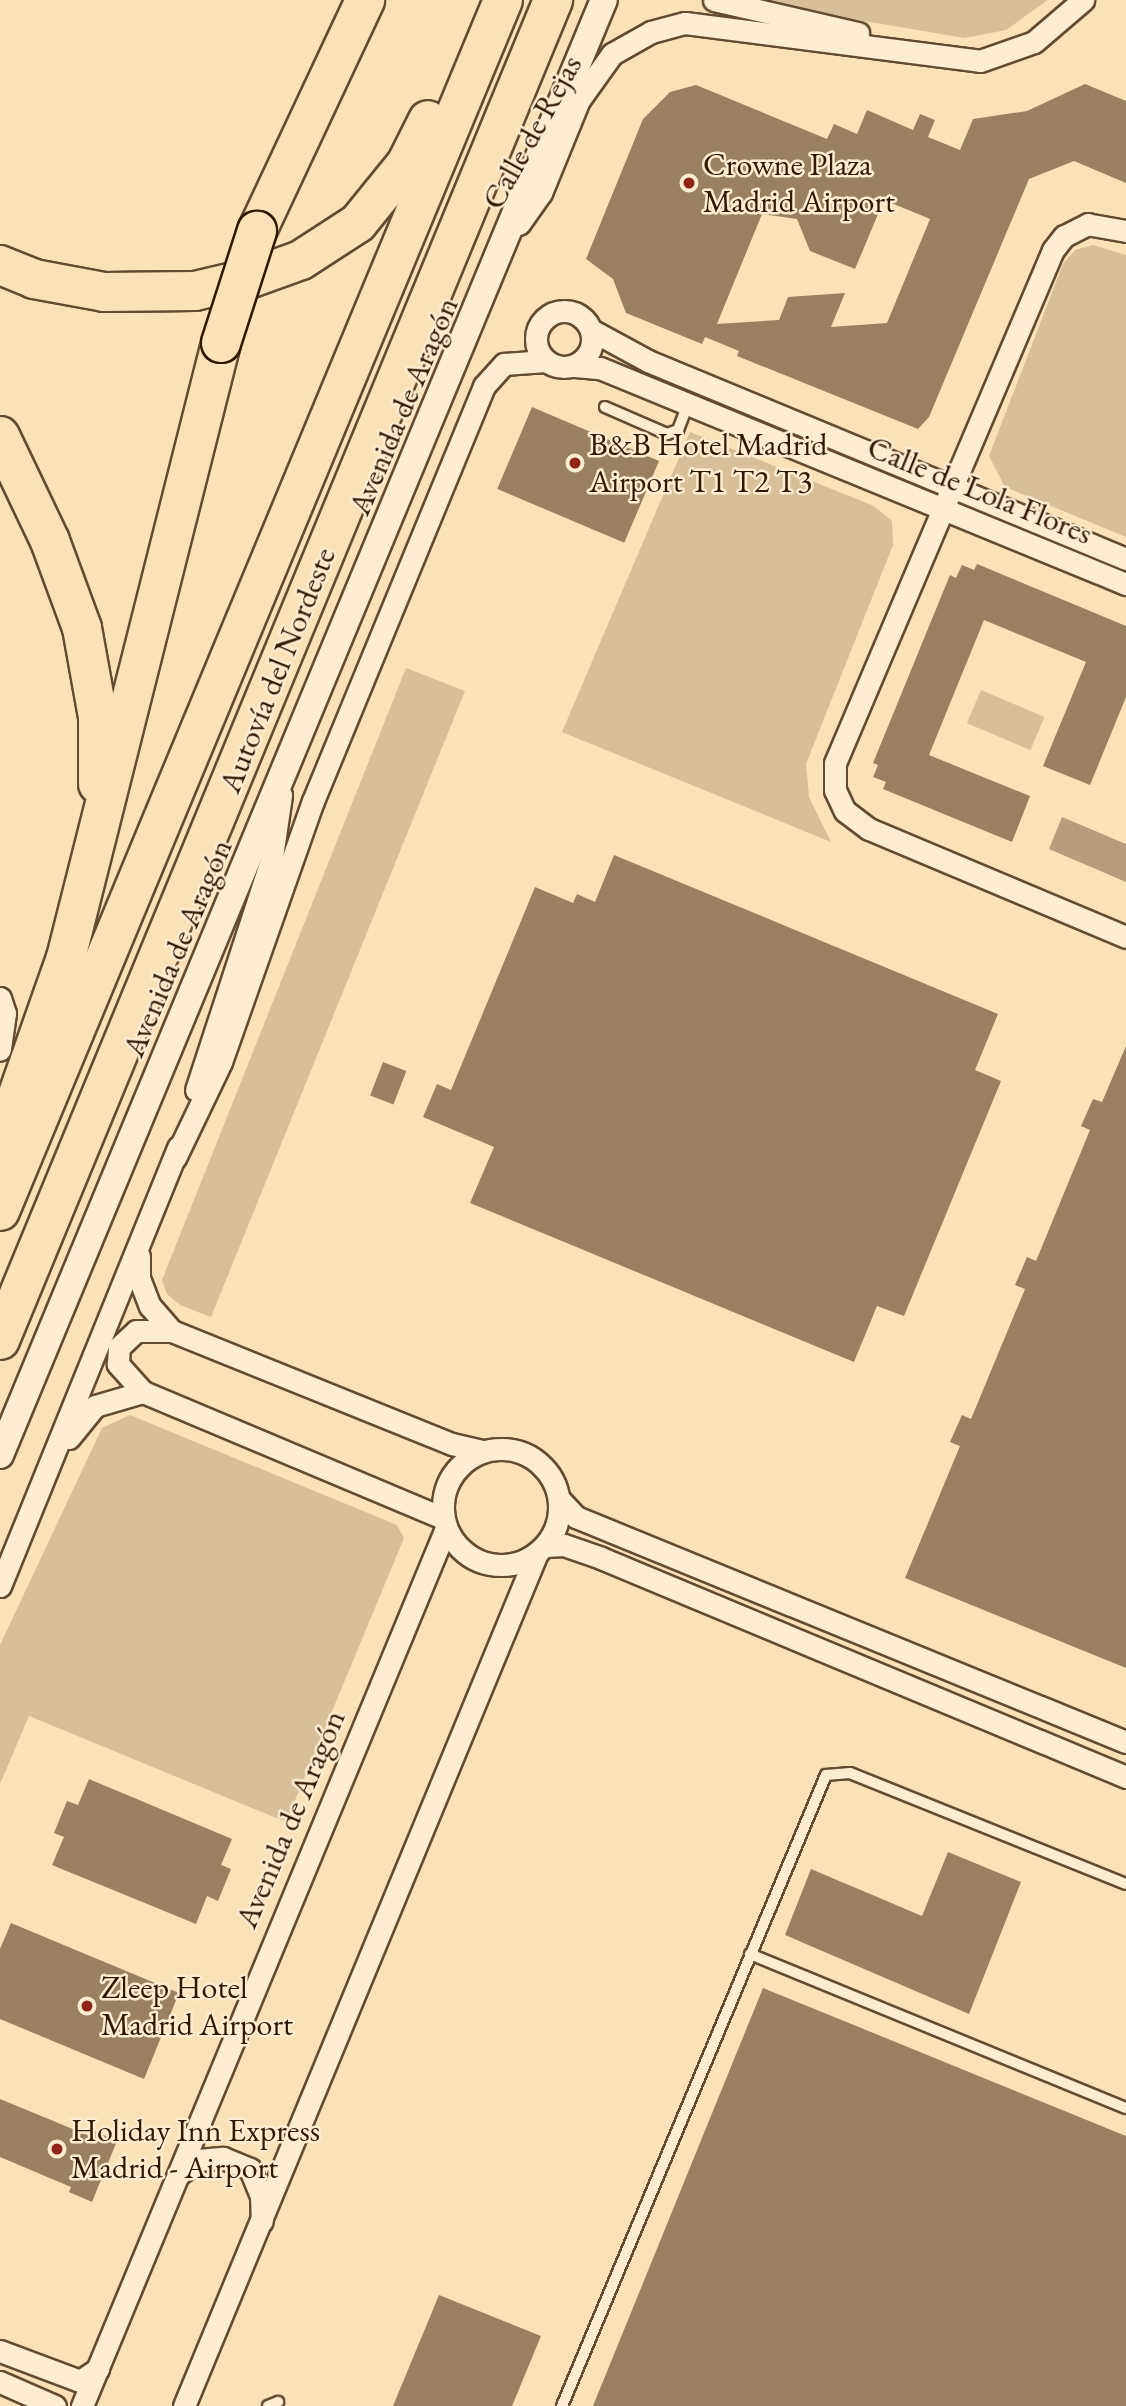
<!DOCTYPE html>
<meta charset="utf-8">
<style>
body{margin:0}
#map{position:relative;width:1126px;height:2406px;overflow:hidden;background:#fae1b8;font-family:"EB Garamond",serif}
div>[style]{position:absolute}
.green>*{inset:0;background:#d8bf99;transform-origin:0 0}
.water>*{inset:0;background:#b69c7a}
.building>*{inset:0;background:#9a8061;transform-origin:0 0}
.roads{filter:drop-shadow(2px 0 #644a30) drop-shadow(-2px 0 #644a30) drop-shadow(0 2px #644a30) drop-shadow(0 -2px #644a30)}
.service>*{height:10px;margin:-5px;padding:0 5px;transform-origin:5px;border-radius:5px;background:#fcecd1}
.minor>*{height:21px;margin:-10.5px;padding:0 10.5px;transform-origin:10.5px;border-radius:10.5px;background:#fcecd1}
.minor>.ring{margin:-10.5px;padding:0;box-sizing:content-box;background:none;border:21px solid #fcecd1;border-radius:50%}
.tertiary>*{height:26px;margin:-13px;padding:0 13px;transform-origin:13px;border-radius:13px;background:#fcecd1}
.motorway>*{height:38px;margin:-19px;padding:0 19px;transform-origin:19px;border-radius:19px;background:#fae1b8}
.bridges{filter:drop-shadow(2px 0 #321703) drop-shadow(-2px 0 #321703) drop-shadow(0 2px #321703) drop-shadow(0 -2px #321703)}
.motorway-bridge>*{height:38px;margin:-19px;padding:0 19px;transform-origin:19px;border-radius:19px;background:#fae1b8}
.dots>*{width:19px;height:19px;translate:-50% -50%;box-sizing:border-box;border:4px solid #fcecd1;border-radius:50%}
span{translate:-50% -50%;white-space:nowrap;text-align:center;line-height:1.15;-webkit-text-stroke:5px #fcecd1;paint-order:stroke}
.street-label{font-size:32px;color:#321703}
.poi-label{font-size:32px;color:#321703}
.left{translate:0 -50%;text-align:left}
</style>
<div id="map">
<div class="green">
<i style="clip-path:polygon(738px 0,1048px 0,1006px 30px,965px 38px)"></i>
<i style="clip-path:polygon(1093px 245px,1126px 255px,1126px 537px,1005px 487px,989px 456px,1063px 264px,1075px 250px)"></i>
<i style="clip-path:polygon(690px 432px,874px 506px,892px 521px,893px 545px,806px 764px,809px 797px,831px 842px,562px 732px)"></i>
<i style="clip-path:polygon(406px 668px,465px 691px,211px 1317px,180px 1305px,167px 1294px,162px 1280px)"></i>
<i style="left:981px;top:690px;width:69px;height:36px;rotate:23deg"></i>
<i style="clip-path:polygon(130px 1415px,397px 1525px,404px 1538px,286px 1822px,29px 1716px,0 1784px,0 1645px,102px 1428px)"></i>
</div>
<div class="water">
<i style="clip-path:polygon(1062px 817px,1126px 844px,1126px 882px,1049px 849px)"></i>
</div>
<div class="building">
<i style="clip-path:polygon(evenodd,1085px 84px,1126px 101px,1126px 183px,1074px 161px,1029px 179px,929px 417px,918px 429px,737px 356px,739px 351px,705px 337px,702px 344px,626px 313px,613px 279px,586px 259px,643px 119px,670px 92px,696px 85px,827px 139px,834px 124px,857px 134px,867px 110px,913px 130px,920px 114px,935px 120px,928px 137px,960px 150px,973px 119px,1027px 111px,1085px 84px,884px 200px,930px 219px,887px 323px,831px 327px,845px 293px,788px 297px,779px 320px,717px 324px,762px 214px,797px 219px,810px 251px,855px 269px,884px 200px)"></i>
<i style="left:532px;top:407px;width:138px;height:89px;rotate:23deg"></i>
<i style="clip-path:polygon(977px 564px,1126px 626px,1126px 697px,1090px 785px,1043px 766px,1086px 662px,984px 620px,929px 755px,1030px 796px,1012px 842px,883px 789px,886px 782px,873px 777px,878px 765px,873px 763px,950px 575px,956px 578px,962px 565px,974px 570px)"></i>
<i style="clip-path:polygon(614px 855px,998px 1014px,975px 1070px,1001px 1081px,904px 1316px,877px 1306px,854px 1362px,470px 1203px,494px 1147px,423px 1117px,437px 1084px,451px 1090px,535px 887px,573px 903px,577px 894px,595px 902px)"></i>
<i style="clip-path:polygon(1126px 1046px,1126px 1668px,905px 1578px,960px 1446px,950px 1442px,962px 1415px,971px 1419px,1025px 1289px,1015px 1285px,1027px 1257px,1036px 1261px,1090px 1130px,1081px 1126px,1093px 1099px,1102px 1102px)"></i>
<i style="left:383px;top:1062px;width:25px;height:36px;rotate:21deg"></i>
<i style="clip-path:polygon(89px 1779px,232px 1839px,221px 1865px,231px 1869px,218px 1901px,207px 1896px,196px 1924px,52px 1865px,64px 1837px,54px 1833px,67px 1801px,78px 1805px)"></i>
<i style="clip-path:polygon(948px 1852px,1021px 1882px,969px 2014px,785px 1935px,811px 1869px,922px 1916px)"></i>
<i style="clip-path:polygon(11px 1923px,179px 1993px,144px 2079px,0 2019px,0 1949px)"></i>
<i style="clip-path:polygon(763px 1988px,1126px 2136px,1126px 2406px,593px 2406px)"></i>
<i style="clip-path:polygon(0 2099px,92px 2137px,94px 2131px,117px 2141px,92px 2202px,69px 2192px,71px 2187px,0 2157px)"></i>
<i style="clip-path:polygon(439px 2295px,541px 2336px,512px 2406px,393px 2406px)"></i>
</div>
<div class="roads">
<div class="service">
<i style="left:605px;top:407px;width:68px;rotate:23.5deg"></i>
<i style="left:667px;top:434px;width:12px;rotate:-20deg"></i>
<i style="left:678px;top:430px;width:28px;rotate:-69deg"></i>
<i style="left:750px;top:1954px;width:406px;rotate:22.3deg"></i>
<i style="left:268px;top:2406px;width:11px;rotate:-22deg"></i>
<i style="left:562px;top:2406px;width:684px;rotate:-67.3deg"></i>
<i style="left:826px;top:1775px;width:24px;rotate:-5deg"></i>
<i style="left:850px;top:1773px;width:297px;rotate:21.9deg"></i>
</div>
<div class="minor">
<i style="left:714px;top:0;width:148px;rotate:12.9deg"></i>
<i style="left:519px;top:224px;width:38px;rotate:-55deg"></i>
<i style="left:541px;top:193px;width:100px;rotate:-67.8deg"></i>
<i style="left:579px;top:100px;width:57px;rotate:-54.3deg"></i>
<i style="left:612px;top:54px;width:45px;rotate:-29.4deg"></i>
<i style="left:651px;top:32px;width:35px;rotate:-15deg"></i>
<i style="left:685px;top:23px;width:297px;rotate:7.3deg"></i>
<i style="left:980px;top:61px;width:57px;rotate:-19.4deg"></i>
<i style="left:1034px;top:42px;width:65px;rotate:-40.6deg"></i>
<i style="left:1126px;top:231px;width:39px;rotate:-170deg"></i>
<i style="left:1088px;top:224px;width:27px;rotate:153deg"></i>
<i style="left:1064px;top:236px;width:18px;rotate:128deg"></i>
<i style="left:1053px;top:250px;width:557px;rotate:113.02deg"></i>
<i style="left:835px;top:763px;width:27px;rotate:90deg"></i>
<i style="left:835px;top:790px;width:23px;rotate:65deg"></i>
<i style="left:845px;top:811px;width:30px;rotate:37deg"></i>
<i style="left:869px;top:829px;width:279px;rotate:22.8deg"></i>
<i class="ring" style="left:536px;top:311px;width:35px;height:35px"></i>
<i style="left:591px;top:330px;width:65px;rotate:28.5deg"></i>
<i style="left:648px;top:361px;width:517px;rotate:22.5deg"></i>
<i style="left:575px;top:366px;width:25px;rotate:5deg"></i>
<i style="left:600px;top:368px;width:569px;rotate:22.33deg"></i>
<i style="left:0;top:998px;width:16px;rotate:72deg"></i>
<i style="left:5px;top:1013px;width:37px;rotate:98deg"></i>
<i style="left:196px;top:1090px;width:245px;rotate:-71.9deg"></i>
<i style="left:272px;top:857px;width:63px;rotate:-81.7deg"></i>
<i style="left:175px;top:1158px;width:106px;rotate:-64.4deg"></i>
<i style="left:221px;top:1062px;width:277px;rotate:-70.6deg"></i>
<i style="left:313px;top:801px;width:449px;rotate:-67.6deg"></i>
<i style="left:484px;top:386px;width:30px;rotate:-48deg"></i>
<i style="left:504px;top:364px;width:42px;rotate:-4.1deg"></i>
<i style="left:139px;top:1256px;width:22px;rotate:90deg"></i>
<i style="left:139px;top:1278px;width:30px;rotate:69deg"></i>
<i style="left:150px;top:1306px;width:33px;rotate:49deg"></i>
<i style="left:69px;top:1438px;width:41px;rotate:-50.9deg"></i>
<i style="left:95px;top:1406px;width:50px;rotate:-16.3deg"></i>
<i class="ring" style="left:443px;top:1449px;width:95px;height:95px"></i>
<i style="left:559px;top:1499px;width:25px;rotate:47deg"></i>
<i style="left:576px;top:1517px;width:594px;rotate:22.25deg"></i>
<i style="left:443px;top:1518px;width:325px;rotate:-157.2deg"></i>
<i style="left:143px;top:1392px;width:38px;rotate:-132deg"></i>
<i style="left:118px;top:1364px;width:17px;rotate:-87deg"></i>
<i style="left:119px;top:1347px;width:23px;rotate:-43deg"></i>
<i style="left:136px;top:1331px;width:36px"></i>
<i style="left:172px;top:1331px;width:302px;rotate:22deg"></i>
<i style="left:452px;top:1444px;width:32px;rotate:13deg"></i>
<i style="left:545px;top:1546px;width:19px;rotate:-3deg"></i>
<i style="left:564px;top:1545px;width:39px;rotate:19deg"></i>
<i style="left:601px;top:1558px;width:569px;rotate:22.64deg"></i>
<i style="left:0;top:1586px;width:474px;rotate:-67.9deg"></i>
<i style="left:179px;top:2174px;width:24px;rotate:-36deg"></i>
<i style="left:198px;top:2160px;width:25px;rotate:-5deg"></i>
<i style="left:223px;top:2158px;width:29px;rotate:22deg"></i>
<i style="left:250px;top:2169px;width:29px;rotate:68deg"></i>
<i style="left:261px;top:2196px;width:25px;rotate:88deg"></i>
<i style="left:0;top:2351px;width:85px;rotate:20.6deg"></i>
<i style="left:80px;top:2381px;width:22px;rotate:-34deg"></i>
<i style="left:0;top:2382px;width:60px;rotate:23.6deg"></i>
<i style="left:82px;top:2406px;width:950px;rotate:-67.48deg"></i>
<i style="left:184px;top:2406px;width:923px;rotate:-67.52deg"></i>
</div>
<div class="tertiary">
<i style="left:0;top:1455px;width:1575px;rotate:-67.46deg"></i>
</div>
<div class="motorway">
<i style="left:257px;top:231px;width:255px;rotate:-64.9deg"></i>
<i style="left:0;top:265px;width:37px;rotate:22deg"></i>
<i style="left:34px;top:279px;width:71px;rotate:10.5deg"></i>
<i style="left:104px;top:292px;width:91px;rotate:-0.6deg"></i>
<i style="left:195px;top:291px;width:57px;rotate:-13.1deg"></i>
<i style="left:251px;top:278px;width:53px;rotate:-19.8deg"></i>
<i style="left:301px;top:260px;width:68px;rotate:-33deg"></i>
<i style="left:358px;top:223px;width:76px;rotate:-50.9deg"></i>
<i style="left:406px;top:164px;width:49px;rotate:-63.4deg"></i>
<i style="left:0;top:436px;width:116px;rotate:64.5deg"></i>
<i style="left:50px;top:541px;width:93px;rotate:69.8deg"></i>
<i style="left:82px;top:628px;width:90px;rotate:79.8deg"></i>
<i style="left:98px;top:717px;width:67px;rotate:90deg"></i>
<i style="left:0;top:1145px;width:198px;rotate:-70.6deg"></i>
<i style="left:66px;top:958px;width:634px;rotate:-75.85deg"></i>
<i style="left:0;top:1211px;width:1311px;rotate:-67.44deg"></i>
<i style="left:0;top:1340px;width:1450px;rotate:-67.57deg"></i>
</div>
</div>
<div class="bridges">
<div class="motorway-bridge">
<i style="left:221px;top:343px;width:118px;rotate:-72.2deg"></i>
</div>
</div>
<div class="dots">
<i style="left:689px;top:183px;background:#8f2418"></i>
<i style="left:575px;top:463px;background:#8f2418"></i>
<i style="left:87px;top:2006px;background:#8f2418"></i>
<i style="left:57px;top:2149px;background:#8f2418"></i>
</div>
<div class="street-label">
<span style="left:532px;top:132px;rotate:-61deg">Calle de Rejas</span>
<span style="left:403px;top:406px;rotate:-67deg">Avenida de Aragón</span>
<span style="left:980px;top:490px;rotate:22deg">Calle de Lola Flores</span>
<span style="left:277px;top:670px;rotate:-68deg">Autovía del Nordeste</span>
<span style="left:177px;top:948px;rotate:-67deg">Avenida de Aragón</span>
<span style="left:290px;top:1819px;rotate:-67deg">Avenida de Aragón</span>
</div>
<div class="poi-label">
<span class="left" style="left:703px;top:183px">Crowne Plaza<br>Madrid Airport</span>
<span class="left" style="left:589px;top:463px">B&amp;B Hotel Madrid<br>Airport T1 T2 T3</span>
<span class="left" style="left:101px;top:2006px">Zleep Hotel<br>Madrid Airport</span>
<span class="left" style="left:71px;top:2149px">Holiday Inn Express<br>Madrid - Airport</span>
</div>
</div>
